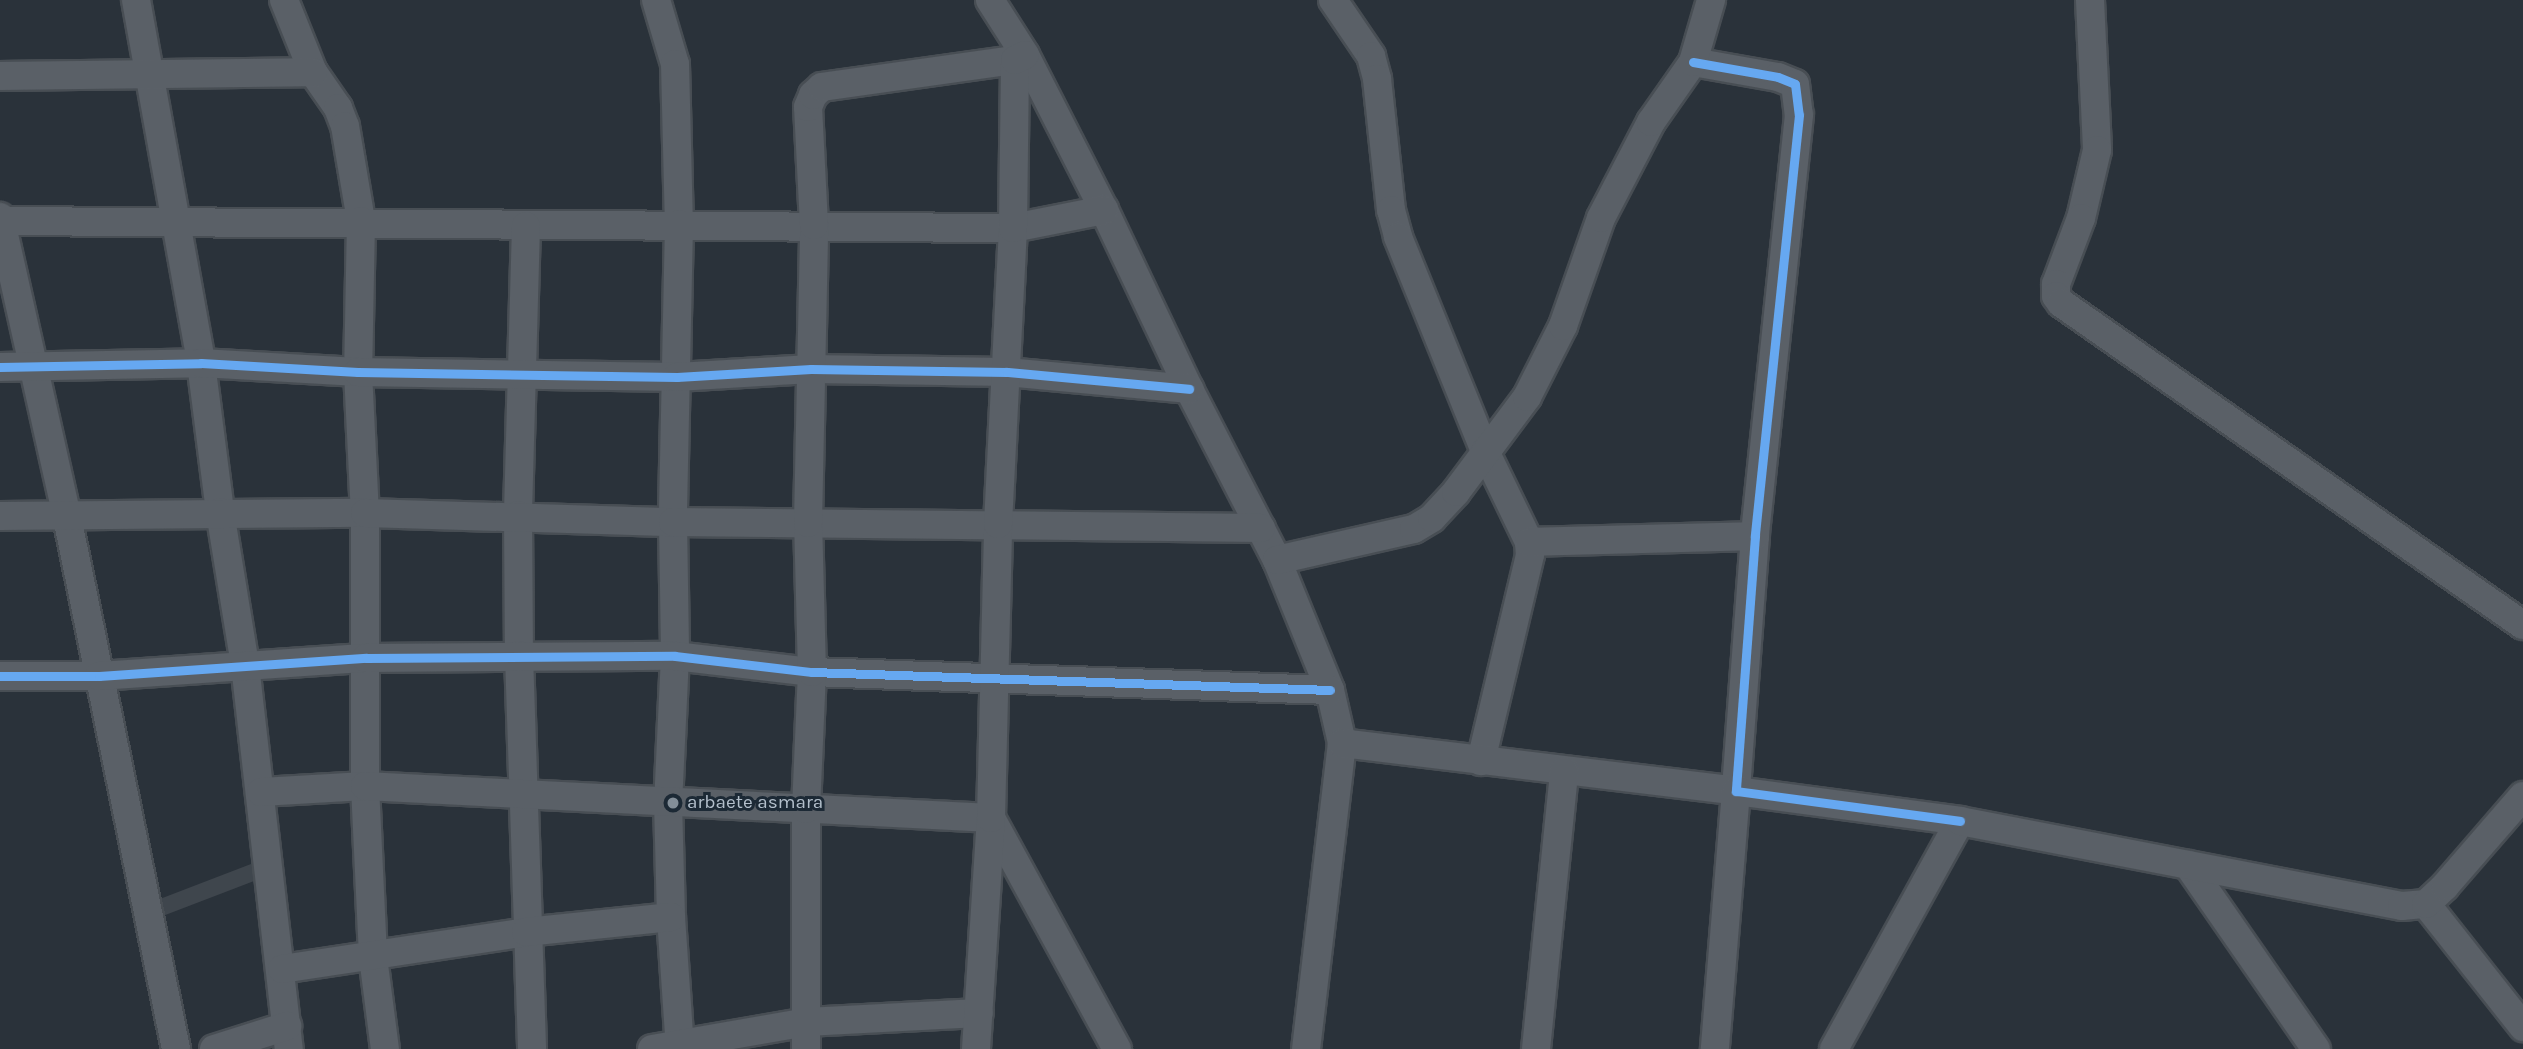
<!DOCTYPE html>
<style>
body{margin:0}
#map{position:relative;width:2523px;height:1049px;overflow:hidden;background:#2a323a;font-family:Karla,sans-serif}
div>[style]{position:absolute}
.building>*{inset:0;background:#3f464d;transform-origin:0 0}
.roads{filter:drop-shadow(2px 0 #484e54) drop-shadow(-2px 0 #484e54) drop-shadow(0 2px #484e54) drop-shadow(0 -2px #484e54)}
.minor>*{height:28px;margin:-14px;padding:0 14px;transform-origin:14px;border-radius:14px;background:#5a6067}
.cycleway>*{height:9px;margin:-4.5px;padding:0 4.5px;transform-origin:4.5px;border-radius:4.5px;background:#66a8f1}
.dots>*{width:19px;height:19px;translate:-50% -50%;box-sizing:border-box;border:4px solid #1c2935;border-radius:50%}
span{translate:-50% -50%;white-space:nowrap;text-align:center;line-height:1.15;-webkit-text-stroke:6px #1c2935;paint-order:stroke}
.poi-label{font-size:19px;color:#b3bfcb}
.left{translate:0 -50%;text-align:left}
</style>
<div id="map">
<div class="building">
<i style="left:251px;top:864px;width:17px;height:106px;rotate:69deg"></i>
</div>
<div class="roads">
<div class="minor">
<i style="left:136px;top:0;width:369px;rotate:79.8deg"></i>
<i style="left:201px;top:363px;width:150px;rotate:82.7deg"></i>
<i style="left:220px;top:512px;width:155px;rotate:80.7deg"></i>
<i style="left:245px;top:665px;width:387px;rotate:83.5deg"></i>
<i style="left:284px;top:0;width:78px;rotate:68.1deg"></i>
<i style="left:313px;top:72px;width:44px;rotate:55.2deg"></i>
<i style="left:338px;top:108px;width:19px;rotate:69deg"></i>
<i style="left:345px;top:126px;width:96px;rotate:80.4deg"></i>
<i style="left:361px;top:221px;width:151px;rotate:91.1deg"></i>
<i style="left:358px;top:372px;width:141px;rotate:87.2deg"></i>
<i style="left:365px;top:513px;width:273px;rotate:90deg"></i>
<i style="left:365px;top:786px;width:171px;rotate:87.3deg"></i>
<i style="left:373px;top:957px;width:93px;rotate:82.6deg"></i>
<i style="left:656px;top:0;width:67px;rotate:73.5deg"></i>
<i style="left:675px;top:64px;width:160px;rotate:88.6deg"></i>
<i style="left:679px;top:224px;width:298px;rotate:91.2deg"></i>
<i style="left:673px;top:522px;width:134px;rotate:89.1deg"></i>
<i style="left:675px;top:656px;width:146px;rotate:92.7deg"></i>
<i style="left:668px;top:802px;width:115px;rotate:88.5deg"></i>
<i style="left:671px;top:917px;width:132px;rotate:86.1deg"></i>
<i style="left:990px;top:0;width:65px;rotate:57.5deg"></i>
<i style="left:1025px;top:55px;width:174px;rotate:63deg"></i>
<i style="left:1104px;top:210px;width:198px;rotate:64.6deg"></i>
<i style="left:1189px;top:389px;width:192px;rotate:62.8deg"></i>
<i style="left:1277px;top:560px;width:140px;rotate:67.8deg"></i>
<i style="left:1330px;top:690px;width:54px;rotate:77.2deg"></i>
<i style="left:1342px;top:743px;width:308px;rotate:96.7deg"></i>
<i style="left:1333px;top:0;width:68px;rotate:55.8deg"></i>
<i style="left:1371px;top:56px;width:24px;rotate:75deg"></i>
<i style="left:1377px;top:79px;width:132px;rotate:83.9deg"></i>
<i style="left:1391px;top:210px;width:28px;rotate:75deg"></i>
<i style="left:1398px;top:237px;width:231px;rotate:67.9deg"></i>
<i style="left:1485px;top:451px;width:101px;rotate:64.2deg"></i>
<i style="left:1529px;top:542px;width:13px;rotate:86deg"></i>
<i style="left:1530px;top:555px;width:212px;rotate:103.4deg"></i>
<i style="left:2090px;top:0;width:150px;rotate:87.3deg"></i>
<i style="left:2097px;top:150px;width:70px;rotate:103.2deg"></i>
<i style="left:2081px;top:218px;width:71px;rotate:110.7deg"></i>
<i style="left:2056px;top:284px;width:12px;rotate:90deg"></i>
<i style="left:2056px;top:296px;width:9px;rotate:54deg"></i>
<i style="left:2061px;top:303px;width:563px;rotate:34.88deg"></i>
<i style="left:1693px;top:62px;width:86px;rotate:10deg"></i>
<i style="left:1778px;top:77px;width:18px;rotate:22deg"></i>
<i style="left:1795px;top:84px;width:31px;rotate:83deg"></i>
<i style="left:1799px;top:115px;width:423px;rotate:96deg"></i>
<i style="left:1755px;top:536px;width:256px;rotate:94.3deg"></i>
<i style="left:1736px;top:791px;width:226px;rotate:7.6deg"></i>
<i style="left:0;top:76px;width:313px;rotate:-0.7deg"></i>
<i style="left:0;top:217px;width:307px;rotate:77.4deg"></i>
<i style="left:67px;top:517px;width:543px;rotate:78.42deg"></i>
<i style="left:0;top:221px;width:1013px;rotate:0.4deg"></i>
<i style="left:1013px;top:228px;width:93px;rotate:-11.2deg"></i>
<i style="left:526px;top:226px;width:289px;rotate:91.6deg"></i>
<i style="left:518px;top:515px;width:140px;rotate:89.6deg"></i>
<i style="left:519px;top:655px;width:394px;rotate:88.1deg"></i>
<i style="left:0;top:367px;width:201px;rotate:-1.1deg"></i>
<i style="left:201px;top:363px;width:157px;rotate:3.3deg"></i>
<i style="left:358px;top:372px;width:319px;rotate:0.9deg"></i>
<i style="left:677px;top:377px;width:134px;rotate:-3.4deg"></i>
<i style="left:811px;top:369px;width:196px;rotate:0.9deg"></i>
<i style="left:1007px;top:372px;width:183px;rotate:5.3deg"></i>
<i style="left:0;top:516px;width:365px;rotate:-0.5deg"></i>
<i style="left:365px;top:513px;width:308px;rotate:1.7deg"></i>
<i style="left:673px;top:522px;width:588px;rotate:0.58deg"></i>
<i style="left:1529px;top:542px;width:226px;rotate:-1.5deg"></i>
<i style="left:1277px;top:560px;width:140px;rotate:-12.8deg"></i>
<i style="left:1414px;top:529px;width:21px;rotate:-31deg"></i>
<i style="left:1432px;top:518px;width:35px;rotate:-47deg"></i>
<i style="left:1456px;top:492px;width:119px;rotate:-53.2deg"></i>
<i style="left:1527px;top:397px;width:80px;rotate:-63.1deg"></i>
<i style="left:1563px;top:326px;width:114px;rotate:-70.6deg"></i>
<i style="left:1601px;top:218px;width:108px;rotate:-62.5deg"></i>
<i style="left:1651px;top:122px;width:73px;rotate:-55deg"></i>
<i style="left:1693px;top:62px;width:65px;rotate:-73.8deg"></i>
<i style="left:0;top:676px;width:99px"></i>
<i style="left:99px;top:676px;width:268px;rotate:-3.9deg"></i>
<i style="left:366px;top:658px;width:309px;rotate:-0.4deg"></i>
<i style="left:675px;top:656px;width:138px;rotate:6.7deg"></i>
<i style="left:812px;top:672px;width:518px;rotate:1.99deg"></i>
<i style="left:1342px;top:743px;width:397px;rotate:6.9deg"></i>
<i style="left:1736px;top:791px;width:259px;rotate:94.7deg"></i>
<i style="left:261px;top:792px;width:104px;rotate:-3.3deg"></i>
<i style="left:365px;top:786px;width:627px;rotate:2.93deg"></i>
<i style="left:991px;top:818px;width:263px;rotate:61.4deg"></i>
<i style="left:2188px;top:865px;width:224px;rotate:55.2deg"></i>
<i style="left:2426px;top:904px;width:157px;rotate:51.7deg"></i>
<i style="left:282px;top:969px;width:247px;rotate:-8.6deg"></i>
<i style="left:526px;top:932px;width:146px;rotate:-5.9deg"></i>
<i style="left:214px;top:1049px;width:77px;rotate:-17.5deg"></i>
<i style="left:652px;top:1049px;width:156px;rotate:-9.9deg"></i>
<i style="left:806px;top:1022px;width:173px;rotate:-3deg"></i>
<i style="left:806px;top:1049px;width:240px;rotate:-90deg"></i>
<i style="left:806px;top:809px;width:137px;rotate:-87.5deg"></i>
<i style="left:812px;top:672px;width:149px;rotate:-91.5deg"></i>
<i style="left:808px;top:523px;width:298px;rotate:-88.8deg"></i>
<i style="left:814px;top:225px;width:118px;rotate:-92.9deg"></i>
<i style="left:808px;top:107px;width:13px;rotate:-67deg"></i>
<i style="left:813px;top:95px;width:12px;rotate:-42deg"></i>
<i style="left:822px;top:87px;width:195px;rotate:-8deg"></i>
<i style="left:976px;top:1049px;width:231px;rotate:-86.3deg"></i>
<i style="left:991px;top:818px;width:294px;rotate:-88.6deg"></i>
<i style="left:998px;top:524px;width:296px;rotate:-87.1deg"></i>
<i style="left:1013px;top:228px;width:168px;rotate:-89.3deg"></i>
<i style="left:1015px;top:60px;width:11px;rotate:-27deg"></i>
<i style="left:1536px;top:1049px;width:279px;rotate:-84.2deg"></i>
<i style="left:1834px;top:1049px;width:260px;rotate:-61.1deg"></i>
<i style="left:1960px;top:821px;width:450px;rotate:10.9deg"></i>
<i style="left:2402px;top:906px;width:24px;rotate:-5deg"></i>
<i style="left:2426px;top:904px;width:26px;rotate:-43deg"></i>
<i style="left:2445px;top:886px;width:119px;rotate:-49.1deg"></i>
</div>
</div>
<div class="cycleway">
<i style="left:1693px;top:62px;width:86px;rotate:10deg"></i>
<i style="left:1778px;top:77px;width:18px;rotate:22deg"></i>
<i style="left:1795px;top:84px;width:31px;rotate:83deg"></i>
<i style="left:1799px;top:115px;width:423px;rotate:96deg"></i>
<i style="left:1755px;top:536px;width:256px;rotate:94.3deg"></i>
<i style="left:1736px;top:791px;width:226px;rotate:7.6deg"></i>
<i style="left:0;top:367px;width:201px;rotate:-1.1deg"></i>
<i style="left:201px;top:363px;width:157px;rotate:3.3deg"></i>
<i style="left:358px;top:372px;width:319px;rotate:0.9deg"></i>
<i style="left:677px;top:377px;width:134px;rotate:-3.4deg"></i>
<i style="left:811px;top:369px;width:196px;rotate:0.9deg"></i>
<i style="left:1007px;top:372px;width:183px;rotate:5.3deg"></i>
<i style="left:0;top:676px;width:99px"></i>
<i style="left:99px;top:676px;width:268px;rotate:-3.9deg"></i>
<i style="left:366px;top:658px;width:309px;rotate:-0.4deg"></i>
<i style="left:675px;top:656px;width:138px;rotate:6.7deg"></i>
<i style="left:812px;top:672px;width:518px;rotate:1.99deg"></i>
</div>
<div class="dots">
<i style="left:673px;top:803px;background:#838e98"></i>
</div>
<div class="poi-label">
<span class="left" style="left:687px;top:803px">arbaete asmara</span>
</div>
</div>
